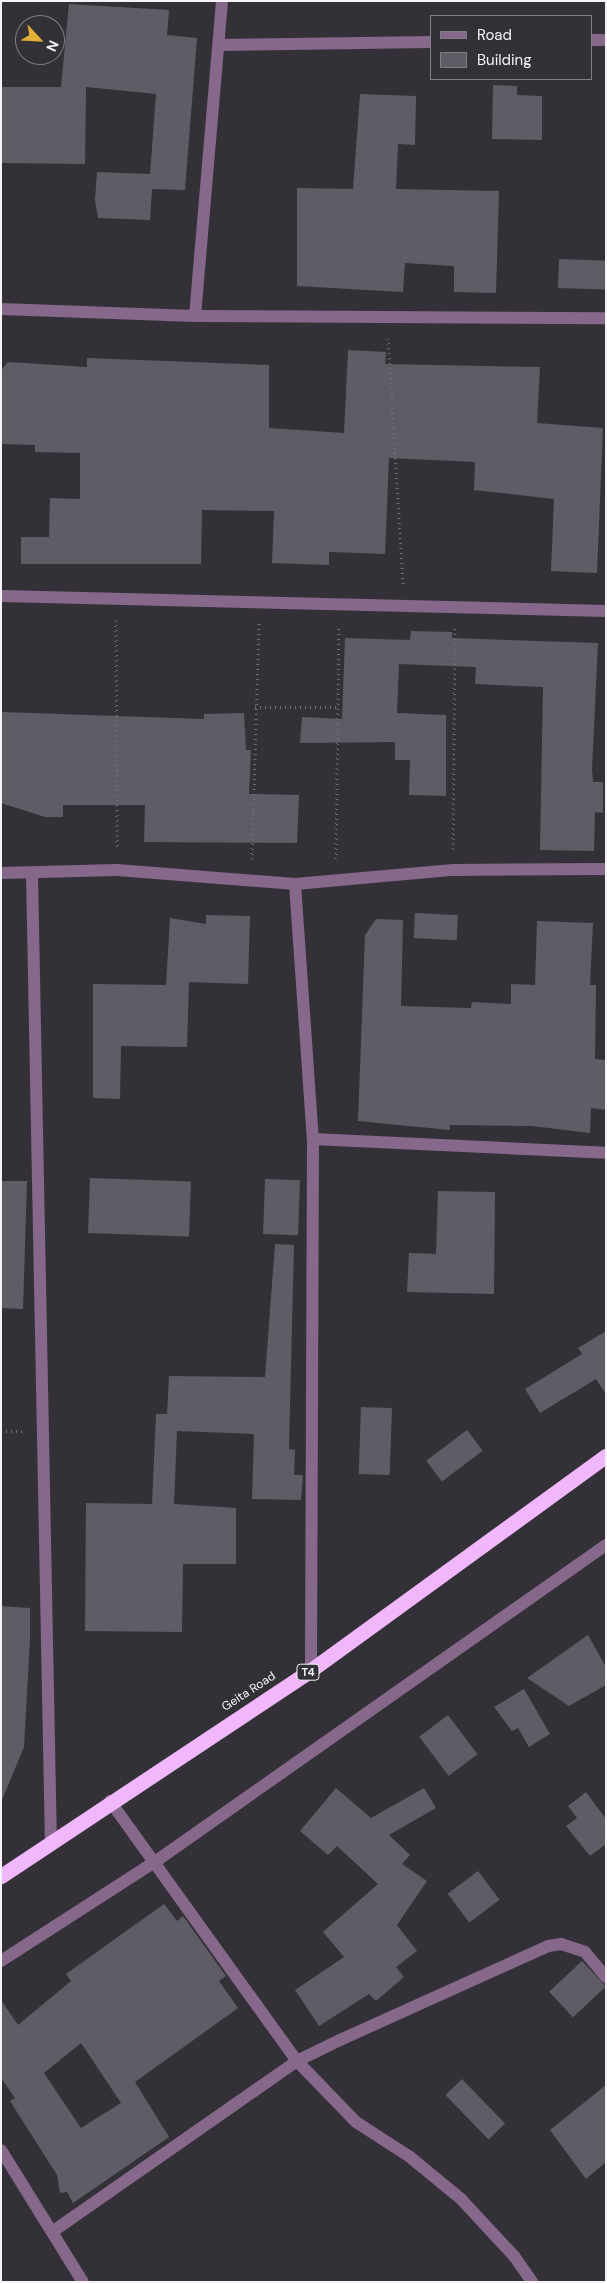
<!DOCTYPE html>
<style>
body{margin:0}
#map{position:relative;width:607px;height:2283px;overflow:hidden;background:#343038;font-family:"DM Sans",sans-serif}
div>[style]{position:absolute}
.building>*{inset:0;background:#605c65;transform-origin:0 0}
.path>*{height:3px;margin-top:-1.5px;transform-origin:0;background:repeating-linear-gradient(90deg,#726e75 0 1px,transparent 0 5px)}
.minor>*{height:12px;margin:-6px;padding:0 6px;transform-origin:6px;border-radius:6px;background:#85688a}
.highway>*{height:15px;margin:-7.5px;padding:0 7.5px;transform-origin:7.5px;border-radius:7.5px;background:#f0b8fb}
span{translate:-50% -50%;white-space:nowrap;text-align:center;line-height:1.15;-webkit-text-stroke:4px #343038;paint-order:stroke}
.shield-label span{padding:1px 4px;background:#343038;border:1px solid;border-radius:4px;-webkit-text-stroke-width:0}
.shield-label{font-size:11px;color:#f5f3f8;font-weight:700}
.street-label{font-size:12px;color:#f5f3f8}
.frame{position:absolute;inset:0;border:2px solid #f5f3f8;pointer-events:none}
.legend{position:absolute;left:430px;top:15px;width:162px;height:65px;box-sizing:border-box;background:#343038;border:1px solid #817e85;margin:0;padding:6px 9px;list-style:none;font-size:15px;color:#f5f3f8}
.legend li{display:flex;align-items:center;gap:10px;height:25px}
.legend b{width:25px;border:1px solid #817e85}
.north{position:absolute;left:15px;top:15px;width:50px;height:50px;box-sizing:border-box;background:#343038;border:1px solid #817e85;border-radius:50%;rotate:115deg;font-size:14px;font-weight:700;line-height:20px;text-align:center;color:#f5f3f8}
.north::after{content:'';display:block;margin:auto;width:18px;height:22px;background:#dfb034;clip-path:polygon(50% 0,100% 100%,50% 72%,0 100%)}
</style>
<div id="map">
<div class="building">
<i style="clip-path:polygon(69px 4px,169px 10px,167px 35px,197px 38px,185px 190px,152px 189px,150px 220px,98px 218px,95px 200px,97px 172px,150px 174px,156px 94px,86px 87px,85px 164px,1px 163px,1px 87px,61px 87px)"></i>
<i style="clip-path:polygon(493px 85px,517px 86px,517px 95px,542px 96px,542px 140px,492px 139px)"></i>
<i style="clip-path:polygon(360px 94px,416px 96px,415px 145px,398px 144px,396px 189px,499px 191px,496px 293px,454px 292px,454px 266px,405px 263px,403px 292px,297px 286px,297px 188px,353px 189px)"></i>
<i style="left:559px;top:259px;width:47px;height:29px;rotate:2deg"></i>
<i style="clip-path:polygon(348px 350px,386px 352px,385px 364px,540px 367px,537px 423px,603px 428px,597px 573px,551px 571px,554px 499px,474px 490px,475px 462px,389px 458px,385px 554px,329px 552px,329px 565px,272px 563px,274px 511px,202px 510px,201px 564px,21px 564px,21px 537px,49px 537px,50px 498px,80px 499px,80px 453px,35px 452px,35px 445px,1px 444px,1px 370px,8px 362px,87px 367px,87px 358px,269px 365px,269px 428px,344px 433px)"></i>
<i style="clip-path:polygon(411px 631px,452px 632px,452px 638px,598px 643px,592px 770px,593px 782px,603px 782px,603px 813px,595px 812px,594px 851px,540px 850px,543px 687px,475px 684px,476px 667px,399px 664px,397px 713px,446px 715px,446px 796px,409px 795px,410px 760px,395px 760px,395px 742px,300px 743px,302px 717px,342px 719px,345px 638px,410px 640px)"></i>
<i style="clip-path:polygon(1px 712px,204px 719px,204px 714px,244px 713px,246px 750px,251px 750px,249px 794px,299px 795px,297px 843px,144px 842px,145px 805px,63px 805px,63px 817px,45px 817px,1px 803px)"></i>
<i style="left:415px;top:913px;width:43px;height:25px;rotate:3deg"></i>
<i style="clip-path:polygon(206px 915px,250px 916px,248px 984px,189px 982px,187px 1047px,121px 1046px,120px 1099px,93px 1098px,93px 984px,166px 985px,170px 918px,206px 924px)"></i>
<i style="clip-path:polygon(376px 919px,403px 920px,401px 1006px,471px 1008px,472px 1002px,511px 1004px,511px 984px,535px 985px,537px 921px,593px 923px,590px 985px,596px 985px,595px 1059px,606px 1060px,606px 1110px,591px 1108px,590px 1133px,532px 1126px,450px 1125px,450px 1130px,358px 1121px,365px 935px)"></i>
<i style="left:90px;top:1178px;width:101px;height:55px;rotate:2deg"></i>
<i style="left:265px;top:1179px;width:35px;height:55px;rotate:2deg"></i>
<i style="clip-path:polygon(1px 1181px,27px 1181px,23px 1309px,1px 1308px)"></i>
<i style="clip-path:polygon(438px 1191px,495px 1192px,494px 1294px,407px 1292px,409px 1253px,436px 1254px)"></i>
<i style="clip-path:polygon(275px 1244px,294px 1245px,289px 1449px,295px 1450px,294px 1475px,303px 1475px,301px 1500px,252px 1499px,254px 1434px,177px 1431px,174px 1504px,236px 1508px,236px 1564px,183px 1564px,182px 1632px,85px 1631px,86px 1503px,152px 1504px,156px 1414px,167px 1414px,169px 1376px,265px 1377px)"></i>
<i style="clip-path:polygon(606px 1331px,606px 1394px,596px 1379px,540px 1413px,525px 1389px,582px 1354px,578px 1348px)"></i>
<i style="left:361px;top:1407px;width:31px;height:67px;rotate:2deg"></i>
<i style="left:467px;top:1430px;width:26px;height:51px;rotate:53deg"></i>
<i style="clip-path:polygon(1px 1606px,30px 1608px,30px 1639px,24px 1747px,2px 1800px)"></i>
<i style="clip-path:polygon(588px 1635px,606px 1667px,606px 1685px,569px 1706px,527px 1678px)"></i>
<i style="clip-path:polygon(524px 1689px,550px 1734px,529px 1747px,518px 1728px,512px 1731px,494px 1707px)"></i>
<i style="left:448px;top:1715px;width:49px;height:36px;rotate:53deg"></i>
<i style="clip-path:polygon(336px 1788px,371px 1818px,424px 1788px,436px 1808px,389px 1835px,410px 1855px,402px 1864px,427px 1881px,397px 1925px,417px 1951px,396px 1967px,404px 1977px,376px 2001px,369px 1994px,319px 2026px,295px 1990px,344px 1957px,323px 1932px,378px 1884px,337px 1846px,328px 1855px,300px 1831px)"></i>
<i style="clip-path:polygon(586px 1792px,606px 1819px,606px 1844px,590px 1856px,566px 1826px,577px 1818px,568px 1806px)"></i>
<i style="left:478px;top:1871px;width:36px;height:38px;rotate:53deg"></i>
<i style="clip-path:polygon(evenodd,164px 1904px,177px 1921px,183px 1916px,226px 1976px,219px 1981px,238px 2008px,135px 2082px,169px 2137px,73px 2203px,67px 2192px,60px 2193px,57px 2175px,10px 2101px,15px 2098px,1px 2078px,1px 2000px,18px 2025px,71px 1981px,66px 1974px,164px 1904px,81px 2043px,121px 2103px,81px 2128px,44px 2073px,81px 2043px)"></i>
<i style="left:582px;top:1961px;width:35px;height:45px;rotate:47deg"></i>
<i style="left:462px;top:2079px;width:62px;height:23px;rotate:46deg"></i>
<i style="clip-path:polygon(606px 2085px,606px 2162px,586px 2179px,550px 2130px)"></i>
</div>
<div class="path">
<i style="left:388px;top:338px;width:246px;rotate:86.5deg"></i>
<i style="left:116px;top:620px;width:228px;rotate:89.7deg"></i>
<i style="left:255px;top:707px;width:82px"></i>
<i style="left:453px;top:849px;width:222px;rotate:-89.5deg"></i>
<i style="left:252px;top:859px;width:236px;rotate:-88.3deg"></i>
<i style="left:336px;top:859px;width:234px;rotate:-89.3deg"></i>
<i style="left:1px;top:1431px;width:22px"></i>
</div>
<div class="minor">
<i style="left:591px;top:40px;width:15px"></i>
<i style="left:219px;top:45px;width:212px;rotate:-0.8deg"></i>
<i style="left:1px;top:309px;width:194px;rotate:2.1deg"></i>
<i style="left:195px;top:316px;width:411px;rotate:0.3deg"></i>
<i style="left:195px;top:316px;width:316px;rotate:-85.1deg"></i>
<i style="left:1px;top:596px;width:605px;rotate:1.42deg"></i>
<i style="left:1px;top:873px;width:116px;rotate:-1.5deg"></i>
<i style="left:117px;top:870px;width:179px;rotate:4.5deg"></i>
<i style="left:295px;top:884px;width:159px;rotate:-5.1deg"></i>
<i style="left:453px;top:870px;width:153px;rotate:-0.4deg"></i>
<i style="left:32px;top:874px;width:969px;rotate:88.88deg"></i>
<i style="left:295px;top:884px;width:256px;rotate:86deg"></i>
<i style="left:313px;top:1139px;width:531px;rotate:90.22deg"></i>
<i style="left:313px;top:1139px;width:293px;rotate:2.7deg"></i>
<i style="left:110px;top:1801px;width:320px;rotate:54.3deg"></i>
<i style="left:297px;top:2061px;width:85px;rotate:46deg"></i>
<i style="left:356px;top:2122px;width:64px;rotate:32.9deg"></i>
<i style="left:410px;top:2157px;width:66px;rotate:39.5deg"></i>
<i style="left:461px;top:2199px;width:78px;rotate:47.1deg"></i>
<i style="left:514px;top:2256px;width:32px;rotate:55deg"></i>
<i style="left:1px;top:1961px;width:188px;rotate:-32.8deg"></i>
<i style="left:159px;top:1859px;width:546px;rotate:-35.09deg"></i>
<i style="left:1px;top:2150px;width:155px;rotate:58.2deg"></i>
<i style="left:52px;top:2232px;width:299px;rotate:-34.9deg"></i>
<i style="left:297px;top:2061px;width:48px;rotate:-26deg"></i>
<i style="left:340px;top:2040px;width:228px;rotate:-24.3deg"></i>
<i style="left:548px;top:1946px;width:13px;rotate:-9deg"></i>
<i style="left:561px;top:1944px;width:25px;rotate:18deg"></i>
<i style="left:585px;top:1952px;width:33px;rotate:50deg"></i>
</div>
<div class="highway">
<i style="left:1px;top:1876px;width:372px;rotate:-33.6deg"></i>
<i style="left:311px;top:1670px;width:364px;rotate:-36deg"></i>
</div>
<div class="shield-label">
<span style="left:308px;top:1672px">T4</span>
</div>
<div class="street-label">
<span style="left:249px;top:1692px;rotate:-33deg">Geita Road</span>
</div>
<div class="frame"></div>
<ul class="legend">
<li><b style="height:6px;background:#85688a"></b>Road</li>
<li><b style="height:14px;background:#605c65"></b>Building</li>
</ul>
<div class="north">N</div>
</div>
